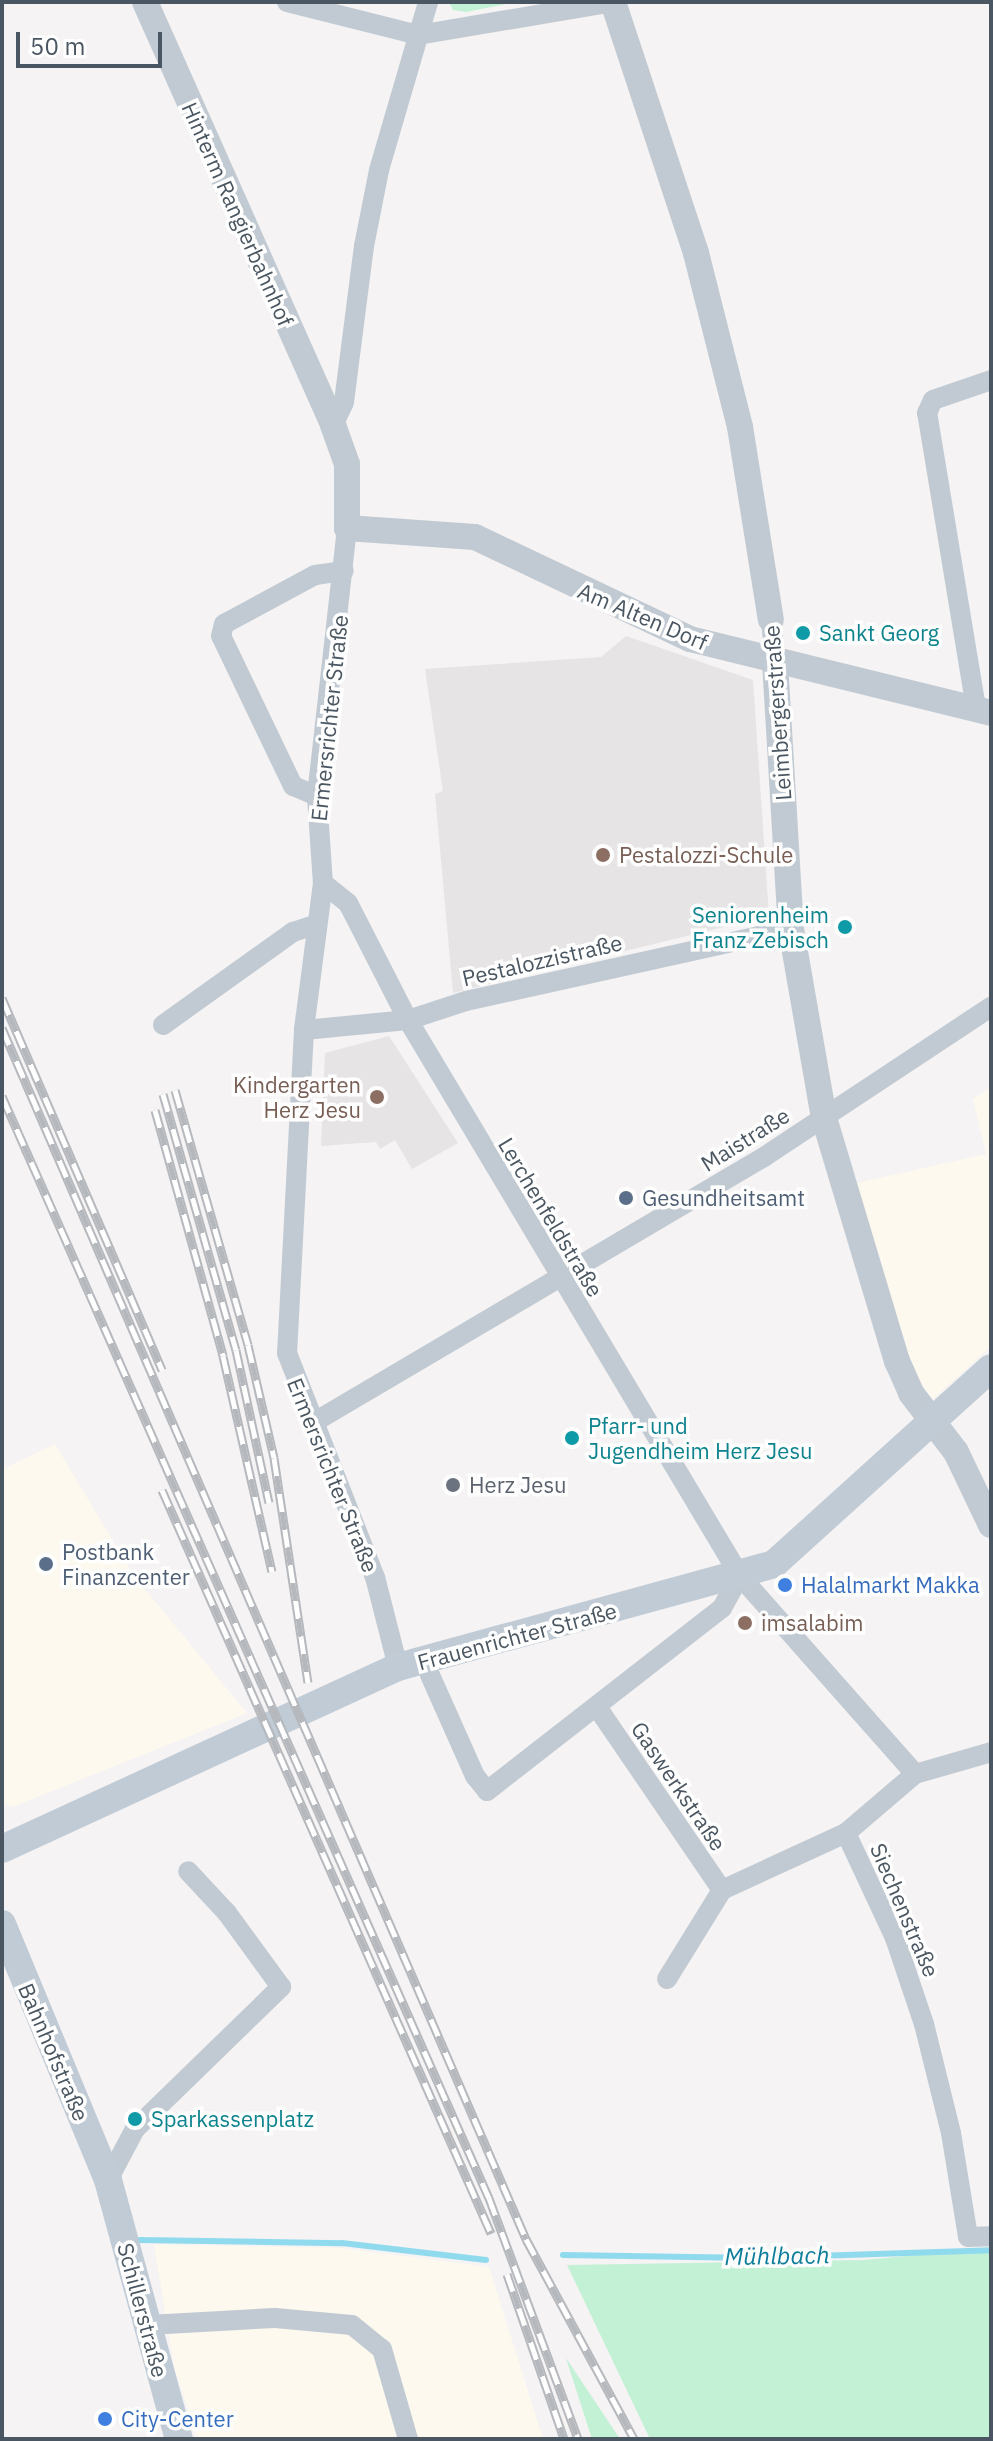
<!DOCTYPE html>
<meta charset="utf-8">
<style>
body{margin:0}
#map{position:relative;width:993px;height:2441px;overflow:hidden;background:#f5f3f3;font-family:"IBM Plex Sans",sans-serif}
div>[style]{position:absolute}
.commercial>*{inset:0;background:#fdf9ef}
.education>*{inset:0;background:#e6e4e5}
.green>*{inset:0;background:#c3f1d5}
.stream>*{height:6px;margin:-3px;padding:0 3px;transform-origin:3px;border-radius:3px;background:#90daee}
.minor>*{height:20px;margin:-10px;padding:0 10px;transform-origin:10px;border-radius:10px;background:#c1cad2}
.tertiary>*{height:26px;margin:-13px;padding:0 13px;transform-origin:13px;border-radius:13px;background:#c1cad2}
.secondary>*{height:28px;margin:-14px;padding:0 14px;transform-origin:14px;border-radius:14px;background:#c1cbd6}
.rail>*{height:9px;margin-top:-4.5px;transform-origin:0;background:repeating-linear-gradient(90deg,#fff 0 18px,#b5b8bd 0 36px);box-sizing:border-box;border-block:2px solid #b5b8bd}
.dots>*{width:22px;height:22px;translate:-50% -50%;box-sizing:border-box;border:4px solid #fff;border-radius:50%}
span{translate:-50% -50%;white-space:nowrap;text-align:center;line-height:1.15;-webkit-text-stroke:7px #fff;paint-order:stroke}
.street-label{font-size:22px;color:#4a5661}
.culture-label{font-size:22px;color:#0d838f}
.left{translate:0 -50%;text-align:left}
.right{translate:-100% -50%;text-align:right}
.education-label{font-size:22px;color:#785e54}
.service-label{font-size:22px;color:#4e5e75}
.worship-label{font-size:22px;color:#5b616d}
.shop-label{font-size:22px;color:#366cbe}
.water-label{font-size:24px;color:#0c7c9b;font-style:italic}
.frame{position:absolute;inset:0;border:4px solid #4a5661;pointer-events:none}
.scale{position:absolute;left:16px;top:32px;width:146px;height:36px;box-sizing:border-box;border:4px solid #4a5661;border-top:0;padding-left:10px;font-size:24px;line-height:28px;white-space:nowrap;color:#4a5661;-webkit-text-stroke:6px #fff;paint-order:stroke}
</style>
<div id="map">
<div class="commercial">
<i style="clip-path:polygon(991px 1087px,991px 1346px,922px 1409px,844px 1186px,986px 1154px,973px 1099px)"></i>
<i style="clip-path:polygon(55px 1444px,134px 1576px,247px 1713px,12px 1807px,2px 1803px,2px 1463px,5px 1468px)"></i>
<i style="clip-path:polygon(154px 2244px,339px 2248px,489px 2267px,543px 2439px,197px 2439px,174px 2366px)"></i>
</div>
<div class="education">
<i style="clip-path:polygon(626px 636px,753px 680px,769px 916px,453px 993px,435px 794px,443px 791px,425px 669px,601px 657px)"></i>
<i style="clip-path:polygon(389px 1036px,458px 1143px,412px 1169px,395px 1140px,380px 1149px,376px 1142px,321px 1146px,325px 1053px)"></i>
</div>
<div class="green">
<i style="clip-path:polygon(449px 2px,516px 2px,466px 12px,453px 10px)"></i>
<i style="clip-path:polygon(991px 2248px,991px 2439px,650px 2439px,567px 2265px,864px 2260px)"></i>
<i style="clip-path:polygon(566px 2358px,620px 2439px,592px 2439px)"></i>
</div>
<div class="stream">
<i style="left:140px;top:2240px;width:202px;rotate:0.9deg"></i>
<i style="left:342px;top:2243px;width:145px;rotate:6.7deg"></i>
<i style="left:563px;top:2255px;width:192px;rotate:0.9deg"></i>
<i style="left:755px;top:2258px;width:236px;rotate:-1.9deg"></i>
</div>
<div class="minor">
<i style="left:287px;top:2px;width:135px;rotate:14.1deg"></i>
<i style="left:418px;top:35px;width:199px;rotate:-9.6deg"></i>
<i style="left:333px;top:425px;width:25px;rotate:-64deg"></i>
<i style="left:344px;top:402px;width:157px;rotate:-82.7deg"></i>
<i style="left:364px;top:246px;width:77px;rotate:-78.8deg"></i>
<i style="left:379px;top:170px;width:175px;rotate:-73.7deg"></i>
<i style="left:347px;top:528px;width:270px;rotate:96.4deg"></i>
<i style="left:317px;top:796px;width:87px;rotate:86.1deg"></i>
<i style="left:323px;top:883px;width:148px;rotate:97.4deg"></i>
<i style="left:304px;top:1030px;width:323px;rotate:93deg"></i>
<i style="left:287px;top:1353px;width:241px;rotate:68.6deg"></i>
<i style="left:375px;top:1577px;width:93px;rotate:75.7deg"></i>
<i style="left:771px;top:620px;width:42px;rotate:84.6deg"></i>
<i style="left:976px;top:708px;width:299px;rotate:-99.4deg"></i>
<i style="left:927px;top:413px;width:14px;rotate:-65deg"></i>
<i style="left:933px;top:400px;width:61px;rotate:-19deg"></i>
<i style="left:317px;top:796px;width:26px;rotate:-157deg"></i>
<i style="left:293px;top:786px;width:166px;rotate:-115.6deg"></i>
<i style="left:221px;top:636px;width:12px;rotate:-76deg"></i>
<i style="left:224px;top:624px;width:103px;rotate:-28.3deg"></i>
<i style="left:315px;top:575px;width:29px;rotate:-8deg"></i>
<i style="left:323px;top:883px;width:32px;rotate:39deg"></i>
<i style="left:348px;top:903px;width:131px;rotate:62.9deg"></i>
<i style="left:408px;top:1020px;width:648px;rotate:59.16deg"></i>
<i style="left:740px;top:1576px;width:264px;rotate:48.5deg"></i>
<i style="left:915px;top:1774px;width:91px;rotate:139.5deg"></i>
<i style="left:846px;top:1833px;width:116px;rotate:65deg"></i>
<i style="left:895px;top:1938px;width:91px;rotate:71.4deg"></i>
<i style="left:924px;top:2024px;width:112px;rotate:76.1deg"></i>
<i style="left:951px;top:2133px;width:105px;rotate:80.7deg"></i>
<i style="left:968px;top:2237px;width:23px;rotate:-2deg"></i>
<i style="left:163px;top:1025px;width:160px;rotate:-35.6deg"></i>
<i style="left:293px;top:932px;width:25px;rotate:-18deg"></i>
<i style="left:304px;top:1030px;width:104px;rotate:-5.5deg"></i>
<i style="left:408px;top:1020px;width:61px;rotate:-18.1deg"></i>
<i style="left:466px;top:1001px;width:333px;rotate:-12.5deg"></i>
<i style="left:311px;top:1424px;width:526px;rotate:-30.52deg"></i>
<i style="left:764px;top:1157px;width:272px;rotate:-33.5deg"></i>
<i style="left:430px;top:1675px;width:111px;rotate:66deg"></i>
<i style="left:475px;top:1776px;width:19px;rotate:51deg"></i>
<i style="left:487px;top:1791px;width:298px;rotate:-37.9deg"></i>
<i style="left:722px;top:1608px;width:37px;rotate:-61deg"></i>
<i style="left:597px;top:1707px;width:222px;rotate:55.7deg"></i>
<i style="left:915px;top:1774px;width:79px;rotate:-16.1deg"></i>
<i style="left:667px;top:1979px;width:105px;rotate:-58.3deg"></i>
<i style="left:722px;top:1890px;width:136px;rotate:-24.7deg"></i>
<i style="left:108px;top:2180px;width:58px;rotate:-62.1deg"></i>
<i style="left:135px;top:2129px;width:204px;rotate:-44.2deg"></i>
<i style="left:281px;top:1987px;width:92px;rotate:-126.1deg"></i>
<i style="left:227px;top:1913px;width:57px;rotate:-132.9deg"></i>
<i style="left:148px;top:2325px;width:127px;rotate:-3.2deg"></i>
<i style="left:275px;top:2318px;width:77px;rotate:5.2deg"></i>
<i style="left:352px;top:2325px;width:38px;rotate:39deg"></i>
<i style="left:382px;top:2349px;width:94px;rotate:73.9deg"></i>
</div>
<div class="tertiary">
<i style="left:145px;top:2px;width:463px;rotate:66deg"></i>
<i style="left:333px;top:425px;width:41px;rotate:70.3deg"></i>
<i style="left:347px;top:464px;width:64px;rotate:90deg"></i>
<i style="left:347px;top:528px;width:128px;rotate:4deg"></i>
<i style="left:475px;top:537px;width:238px;rotate:25.4deg"></i>
<i style="left:690px;top:639px;width:310px;rotate:13.8deg"></i>
<i style="left:613px;top:2px;width:264px;rotate:71.7deg"></i>
<i style="left:696px;top:253px;width:179px;rotate:75.8deg"></i>
<i style="left:740px;top:427px;width:195px;rotate:80.9deg"></i>
<i style="left:775px;top:662px;width:267px;rotate:86.6deg"></i>
<i style="left:791px;top:929px;width:192px;rotate:80.1deg"></i>
<i style="left:824px;top:1118px;width:254px;rotate:73.3deg"></i>
<i style="left:897px;top:1361px;width:35px;rotate:66deg"></i>
<i style="left:911px;top:1393px;width:74px;rotate:52.7deg"></i>
<i style="left:956px;top:1452px;width:81px;rotate:64.4deg"></i>
</div>
<div class="secondary">
<i style="left:2px;top:1849px;width:436px;rotate:-24.7deg"></i>
<i style="left:398px;top:1667px;width:390px;rotate:-15.3deg"></i>
<i style="left:774px;top:1564px;width:292px;rotate:-42.1deg"></i>
<i style="left:2px;top:1924px;width:277px;rotate:67.5deg"></i>
<i style="left:108px;top:2180px;width:269px;rotate:74.7deg"></i>
</div>
<div class="rail">
<i style="left:2px;top:998px;width:405px;rotate:66.7deg"></i>
<i style="left:2px;top:1028px;width:1320px;rotate:66.6deg"></i>
<i style="left:526px;top:2239px;width:227px;rotate:61.6deg"></i>
<i style="left:175px;top:1090px;width:265px;rotate:74deg"></i>
<i style="left:248px;top:1345px;width:116px;rotate:77deg"></i>
<i style="left:274px;top:1458px;width:227px;rotate:81.4deg"></i>
<i style="left:163px;top:1094px;width:266px;rotate:74.1deg"></i>
<i style="left:236px;top:1350px;width:156px;rotate:77.8deg"></i>
<i style="left:2px;top:1096px;width:1205px;rotate:66.16deg"></i>
<i style="left:489px;top:2198px;width:257px;rotate:69.7deg"></i>
<i style="left:155px;top:1110px;width:255px;rotate:74.5deg"></i>
<i style="left:223px;top:1356px;width:221px;rotate:77.2deg"></i>
<i style="left:162px;top:1490px;width:813px;rotate:66.12deg"></i>
<i style="left:507px;top:2274px;width:175px;rotate:70.9deg"></i>
</div>
<div class="dots">
<i style="left:803px;top:633px;background:#0f9aa8"></i>
<i style="left:603px;top:855px;background:#8d6e63"></i>
<i style="left:845px;top:927px;background:#0f9aa8"></i>
<i style="left:377px;top:1097px;background:#8d6e63"></i>
<i style="left:626px;top:1198px;background:#5c6f8a"></i>
<i style="left:572px;top:1438px;background:#0f9aa8"></i>
<i style="left:453px;top:1485px;background:#6b7280"></i>
<i style="left:46px;top:1564px;background:#5c6f8a"></i>
<i style="left:785px;top:1585px;background:#3f7fe0"></i>
<i style="left:745px;top:1623px;background:#8d6e63"></i>
<i style="left:135px;top:2119px;background:#0f9aa8"></i>
<i style="left:105px;top:2419px;background:#3f7fe0"></i>
</div>
<div class="street-label">
<span style="left:238px;top:214px;rotate:66deg">Hinterm Rangierbahnhof</span>
<span style="left:643px;top:616px;rotate:23deg">Am Alten Dorf</span>
<span style="left:777px;top:713px;rotate:-94deg">Leimbergerstraße</span>
<span style="left:329px;top:718px;rotate:-84deg">Ermersrichter Straße</span>
<span style="left:542px;top:960px;rotate:-13deg">Pestalozzistraße</span>
<span style="left:745px;top:1139px;rotate:-32deg">Maistraße</span>
<span style="left:551px;top:1217px;rotate:59deg">Lerchenfeldstraße</span>
<span style="left:333px;top:1475px;rotate:68deg">Ermersrichter Straße</span>
<span style="left:517px;top:1636px;rotate:-15deg">Frauenrichter Straße</span>
<span style="left:679px;top:1786px;rotate:56deg">Gaswerkstraße</span>
<span style="left:905px;top:1910px;rotate:67deg">Siechenstraße</span>
<span style="left:54px;top:2052px;rotate:67deg">Bahnhofstraße</span>
<span style="left:143px;top:2310px;rotate:75deg">Schillerstraße</span>
</div>
<div class="culture-label">
<span class="left" style="left:819px;top:633px">Sankt Georg</span>
<span class="right" style="left:829px;top:927px">Seniorenheim<br>Franz Zebisch</span>
<span class="left" style="left:588px;top:1438px">Pfarr- und<br>Jugendheim Herz Jesu</span>
<span class="left" style="left:151px;top:2119px">Sparkassenplatz</span>
</div>
<div class="education-label">
<span class="left" style="left:619px;top:855px">Pestalozzi-Schule</span>
<span class="right" style="left:361px;top:1097px">Kindergarten<br>Herz Jesu</span>
<span class="left" style="left:761px;top:1623px">imsalabim</span>
</div>
<div class="service-label">
<span class="left" style="left:642px;top:1198px">Gesundheitsamt</span>
<span class="left" style="left:62px;top:1564px">Postbank<br>Finanzcenter</span>
</div>
<div class="worship-label">
<span class="left" style="left:469px;top:1485px">Herz Jesu</span>
</div>
<div class="shop-label">
<span class="left" style="left:801px;top:1585px">Halalmarkt Makka</span>
<span class="left" style="left:121px;top:2419px">City-Center</span>
</div>
<div class="water-label">
<span style="left:777px;top:2256px;rotate:-1deg">Mühlbach</span>
</div>
<div class="frame"></div>
<div class="scale">50 m</div>
</div>
